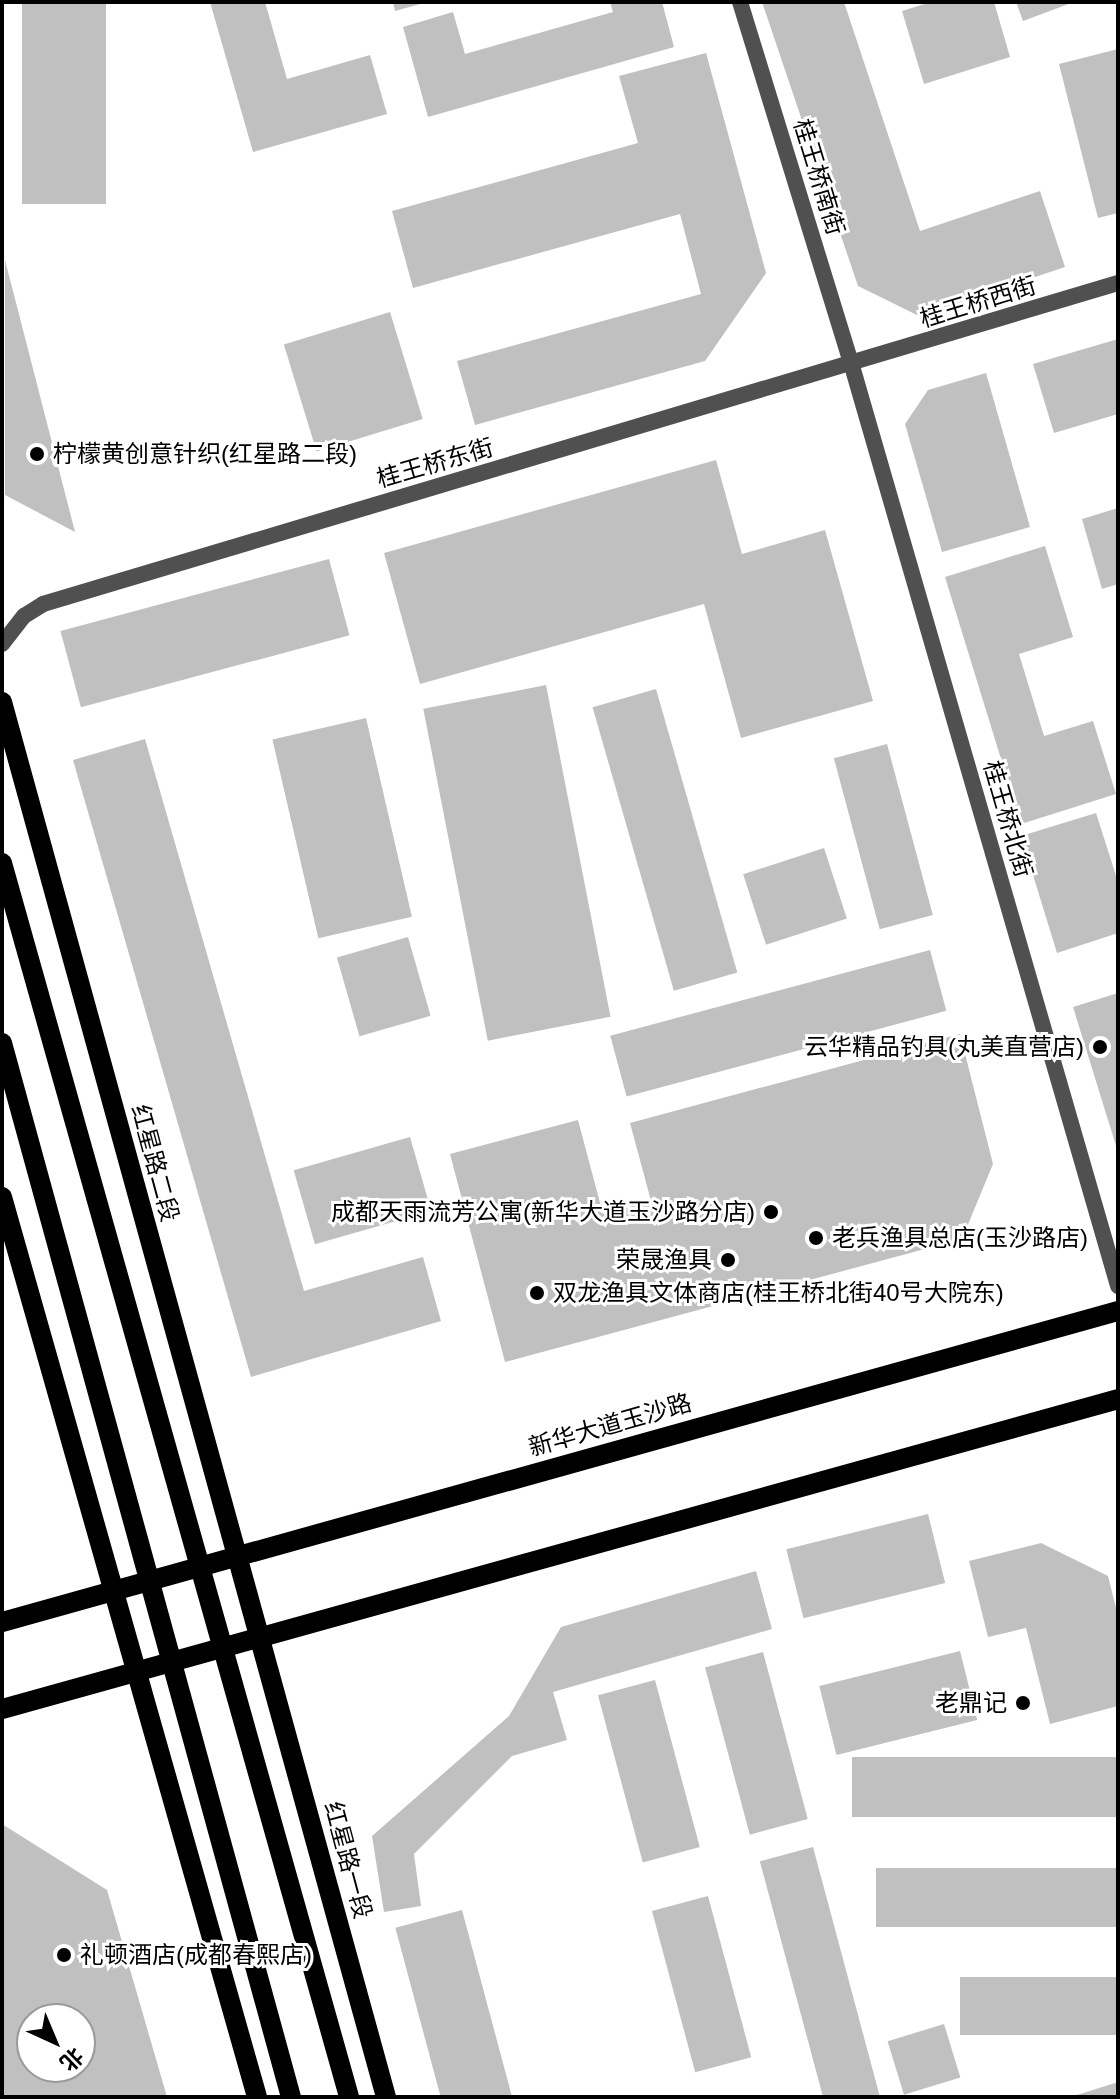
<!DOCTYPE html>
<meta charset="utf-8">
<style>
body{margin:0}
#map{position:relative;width:1120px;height:2099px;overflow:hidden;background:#fff;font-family:Helvetica,"Noto Sans SC",sans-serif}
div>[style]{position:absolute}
.building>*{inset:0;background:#c0c0c0;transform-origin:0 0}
.street>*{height:16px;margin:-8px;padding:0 8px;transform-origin:8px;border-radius:8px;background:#505050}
.primary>*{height:20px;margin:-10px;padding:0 10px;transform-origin:10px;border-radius:10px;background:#000}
.dots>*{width:22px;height:22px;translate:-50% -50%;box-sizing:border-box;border:4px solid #fff;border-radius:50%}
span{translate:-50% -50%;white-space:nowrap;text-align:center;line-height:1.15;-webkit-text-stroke:6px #fff;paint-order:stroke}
.street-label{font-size:24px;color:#000}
.poi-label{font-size:24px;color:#000}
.left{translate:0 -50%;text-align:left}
.right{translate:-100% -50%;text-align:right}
.frame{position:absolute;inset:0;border:4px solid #000;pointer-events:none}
.north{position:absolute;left:16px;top:2003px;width:80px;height:80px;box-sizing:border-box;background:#fff;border:2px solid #999;border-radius:50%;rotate:136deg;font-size:22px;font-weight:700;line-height:32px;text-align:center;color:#000}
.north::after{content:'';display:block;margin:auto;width:28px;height:36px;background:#000;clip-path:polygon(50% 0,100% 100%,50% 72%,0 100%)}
</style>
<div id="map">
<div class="building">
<i style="left:22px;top:2px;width:84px;height:202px"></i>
<i style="clip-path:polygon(210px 2px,265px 2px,287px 79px,370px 55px,387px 114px,253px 152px)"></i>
<i style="clip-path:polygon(393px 2px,423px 2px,424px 3px,395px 11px)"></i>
<i style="clip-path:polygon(610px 2px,662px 2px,674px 47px,428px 117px,403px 27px,453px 12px,465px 54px,613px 12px)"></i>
<i style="clip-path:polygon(762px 2px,844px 2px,920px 231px,1040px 191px,1065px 267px,919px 316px,858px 286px)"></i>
<i style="clip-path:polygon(931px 2px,994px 2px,1010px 57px,924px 84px,902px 11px)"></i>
<i style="clip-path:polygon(1016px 2px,1074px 2px,1023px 21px)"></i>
<i style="clip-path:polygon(1118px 49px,1118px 213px,1098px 218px,1059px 64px)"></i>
<i style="clip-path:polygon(706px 53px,766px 273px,705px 361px,475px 425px,457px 361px,701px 294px,680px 214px,413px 288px,392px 211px,638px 143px,619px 76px)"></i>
<i style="clip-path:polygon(5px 260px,75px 532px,5px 495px)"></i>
<i style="left:390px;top:312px;width:112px;height:111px;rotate:73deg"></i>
<i style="clip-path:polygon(1118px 339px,1118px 414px,1054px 433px,1033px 364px)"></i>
<i style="clip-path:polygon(986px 373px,1030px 527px,942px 552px,905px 424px,928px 390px)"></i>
<i style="clip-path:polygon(716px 460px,742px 554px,825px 530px,873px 701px,741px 738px,704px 604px,420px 684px,384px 553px)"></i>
<i style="clip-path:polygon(1118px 508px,1118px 584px,1102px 589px,1082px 519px)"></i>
<i style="clip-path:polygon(1045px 546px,1073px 637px,1019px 654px,1044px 736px,1093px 721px,1116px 794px,1021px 824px,945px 577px)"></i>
<i style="left:329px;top:559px;width:79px;height:278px;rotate:75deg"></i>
<i style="left:546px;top:685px;width:338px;height:125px;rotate:79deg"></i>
<i style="left:656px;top:689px;width:295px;height:66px;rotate:74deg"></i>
<i style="left:366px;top:718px;width:204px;height:96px;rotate:77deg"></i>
<i style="clip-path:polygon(145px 739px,304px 1291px,423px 1257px,441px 1321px,251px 1377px,73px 760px)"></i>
<i style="left:887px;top:744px;width:177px;height:55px;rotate:75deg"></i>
<i style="clip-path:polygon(1096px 813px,1118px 882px,1118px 933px,1057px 953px,1021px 836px)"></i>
<i style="left:824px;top:848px;width:74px;height:85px;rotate:72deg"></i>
<i style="left:408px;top:937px;width:82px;height:74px;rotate:74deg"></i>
<i style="left:930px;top:950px;width:63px;height:331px;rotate:75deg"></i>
<i style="clip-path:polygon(1118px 993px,1118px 1149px,1117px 1149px,1073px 1007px)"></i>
<i style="clip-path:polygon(960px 1034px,993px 1164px,962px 1239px,505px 1362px,450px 1154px,578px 1120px,603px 1214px,651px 1201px,630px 1123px)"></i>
<i style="left:410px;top:1137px;width:77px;height:121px;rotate:74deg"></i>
<i style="left:928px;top:1514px;width:71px;height:146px;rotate:76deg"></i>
<i style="clip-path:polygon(1041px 1543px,1108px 1576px,1118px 1616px,1118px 1706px,1050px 1724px,1026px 1628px,988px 1637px,969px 1561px)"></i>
<i style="clip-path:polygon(756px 1571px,772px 1629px,553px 1692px,567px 1740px,512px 1756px,414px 1854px,421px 1906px,384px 1912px,372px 1836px,509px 1716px,561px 1627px)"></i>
<i style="left:960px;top:1651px;width:71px;height:145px;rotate:76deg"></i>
<i style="left:763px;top:1652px;width:173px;height:60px;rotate:75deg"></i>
<i style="left:655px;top:1680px;width:173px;height:59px;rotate:75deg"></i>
<i style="left:1118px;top:1757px;width:60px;height:266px;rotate:90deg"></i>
<i style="clip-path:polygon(evenodd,2px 1824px,107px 1890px,167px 2097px,2px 2097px,2px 1824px,32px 2019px,80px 2019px,80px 2067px,32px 2067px,32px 2019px)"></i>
<i style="left:813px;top:1847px;width:259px;height:55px;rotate:75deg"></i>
<i style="left:1118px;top:1868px;width:59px;height:242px;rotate:90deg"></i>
<i style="left:708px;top:1896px;width:167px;height:58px;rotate:75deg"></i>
<i style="left:462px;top:1910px;width:194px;height:69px;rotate:75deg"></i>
<i style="left:1118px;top:1977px;width:58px;height:158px;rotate:90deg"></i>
<i style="left:944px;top:2024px;width:56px;height:59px;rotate:73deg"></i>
<i style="clip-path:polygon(1118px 2082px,1118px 2097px,1074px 2097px,1074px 2096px)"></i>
</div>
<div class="street">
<i style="left:740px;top:2px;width:381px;rotate:72.9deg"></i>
<i style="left:852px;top:366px;width:958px;rotate:73.87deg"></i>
<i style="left:2px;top:644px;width:36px;rotate:-52deg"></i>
<i style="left:24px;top:616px;width:22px;rotate:-32deg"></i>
<i style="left:43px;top:604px;width:1122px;rotate:-16.63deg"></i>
</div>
<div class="primary">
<i style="left:2px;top:702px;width:1447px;rotate:74.61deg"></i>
<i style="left:2px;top:863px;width:1282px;rotate:74.29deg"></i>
<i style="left:2px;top:1043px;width:1093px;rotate:74.67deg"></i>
<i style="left:2px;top:1197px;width:935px;rotate:74.18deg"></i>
<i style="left:2px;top:1622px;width:1159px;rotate:-15.57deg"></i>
<i style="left:2px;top:1709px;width:1158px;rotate:-15.52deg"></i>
</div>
<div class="dots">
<i style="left:37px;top:454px;background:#000"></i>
<i style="left:1100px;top:1047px;background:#000"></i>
<i style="left:771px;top:1212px;background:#000"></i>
<i style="left:816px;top:1238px;background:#000"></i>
<i style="left:728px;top:1260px;background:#000"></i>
<i style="left:537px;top:1293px;background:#000"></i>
<i style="left:1023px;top:1703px;background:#000"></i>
<i style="left:64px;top:1955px;background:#000"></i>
</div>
<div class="street-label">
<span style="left:819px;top:177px;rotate:73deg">桂王桥南街</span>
<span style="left:978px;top:302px;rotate:-17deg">桂王桥西街</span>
<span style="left:435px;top:463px;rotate:-16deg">桂王桥东街</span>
<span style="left:1008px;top:819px;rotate:74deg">桂王桥北街</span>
<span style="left:155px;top:1163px;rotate:75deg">红星路二段</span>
<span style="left:610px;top:1425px;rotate:-16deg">新华大道玉沙路</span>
<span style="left:348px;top:1860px;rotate:75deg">红星路一段</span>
</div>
<div class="poi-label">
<span class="left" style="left:53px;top:454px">柠檬黄创意针织(红星路二段)</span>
<span class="right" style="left:1084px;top:1047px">云华精品钓具(丸美直营店)</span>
<span class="right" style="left:755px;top:1212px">成都天雨流芳公寓(新华大道玉沙路分店)</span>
<span class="left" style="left:832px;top:1238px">老兵渔具总店(玉沙路店)</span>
<span class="right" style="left:712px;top:1260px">荣晟渔具</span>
<span class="left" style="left:553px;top:1293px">双龙渔具文体商店(桂王桥北街40号大院东)</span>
<span class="right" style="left:1007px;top:1703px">老鼎记</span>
<span class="left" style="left:80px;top:1955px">礼顿酒店(成都春熙店)</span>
</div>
<div class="frame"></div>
<div class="north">北</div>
</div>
